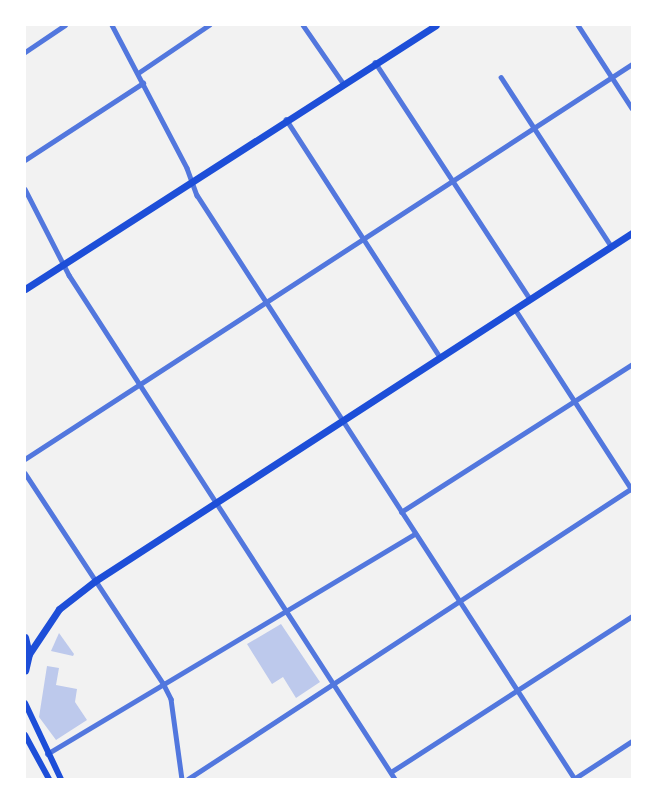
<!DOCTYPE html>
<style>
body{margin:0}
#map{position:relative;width:657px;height:804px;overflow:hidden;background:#f2f2f2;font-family:"Crimson Pro",serif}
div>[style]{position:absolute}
.building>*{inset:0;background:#bdc9ec}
.minor>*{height:4.5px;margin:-2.25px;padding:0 2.25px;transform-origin:2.25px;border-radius:2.25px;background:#5277de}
.secondary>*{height:6px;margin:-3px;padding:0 3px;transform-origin:3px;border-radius:3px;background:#1d4ed8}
.primary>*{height:7px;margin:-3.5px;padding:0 3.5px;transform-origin:3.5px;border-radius:3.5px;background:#1d4ed8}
span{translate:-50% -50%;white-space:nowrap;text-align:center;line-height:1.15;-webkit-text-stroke:5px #fff;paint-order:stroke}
.frame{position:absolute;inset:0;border:26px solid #fff;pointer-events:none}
</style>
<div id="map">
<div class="building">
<i style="clip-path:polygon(281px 624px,320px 682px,296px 698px,283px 677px,272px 684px,247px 644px)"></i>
<i style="clip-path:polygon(59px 633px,74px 654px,73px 656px,51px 651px)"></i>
<i style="clip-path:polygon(47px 666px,59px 668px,56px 685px,77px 689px,75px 702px,87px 720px,56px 740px,39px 717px)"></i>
</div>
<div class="minor">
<i style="left:112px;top:25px;width:161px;rotate:62.3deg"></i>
<i style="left:187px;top:168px;width:29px;rotate:70deg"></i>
<i style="left:197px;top:195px;width:696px;rotate:57.09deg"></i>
<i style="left:303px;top:25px;width:70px;rotate:55.4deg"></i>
<i style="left:578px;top:25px;width:99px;rotate:57deg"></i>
<i style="left:25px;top:52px;width:48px;rotate:-34deg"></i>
<i style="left:375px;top:62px;width:283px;rotate:56.8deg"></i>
<i style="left:138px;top:73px;width:86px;rotate:-34.1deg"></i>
<i style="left:501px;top:77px;width:202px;rotate:56.9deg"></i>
<i style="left:286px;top:119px;width:283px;rotate:57.1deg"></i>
<i style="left:25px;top:160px;width:141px;rotate:-33.1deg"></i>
<i style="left:25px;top:189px;width:97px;rotate:62.9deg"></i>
<i style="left:69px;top:275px;width:600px;rotate:57.1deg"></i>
<i style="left:515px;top:309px;width:216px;rotate:57.1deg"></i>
<i style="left:25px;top:459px;width:724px;rotate:-33.05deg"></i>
<i style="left:25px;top:473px;width:251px;rotate:56.7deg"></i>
<i style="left:163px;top:683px;width:18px;rotate:63deg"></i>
<i style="left:171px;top:699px;width:81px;rotate:82.2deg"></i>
<i style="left:401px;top:512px;width:274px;rotate:-32.6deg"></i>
<i style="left:47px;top:754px;width:429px;rotate:-30.9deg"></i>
<i style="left:391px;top:772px;width:287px;rotate:-32.9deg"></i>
<i style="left:188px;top:779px;width:531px;rotate:-33.24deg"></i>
<i style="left:574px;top:779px;width:69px;rotate:-33.2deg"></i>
</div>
<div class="secondary">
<i style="left:25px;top:703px;width:84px;rotate:64.7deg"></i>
<i style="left:25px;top:735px;width:50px;rotate:61.4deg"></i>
</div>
<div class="primary">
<i style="left:25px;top:289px;width:488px;rotate:-32.7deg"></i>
<i style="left:25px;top:637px;width:17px;rotate:77deg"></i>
<i style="left:29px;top:654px;width:17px;rotate:103deg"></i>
<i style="left:29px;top:654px;width:54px;rotate:-56.3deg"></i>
<i style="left:59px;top:609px;width:46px;rotate:-37.9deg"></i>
<i style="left:95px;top:581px;width:640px;rotate:-32.95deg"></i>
</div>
<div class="frame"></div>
</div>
